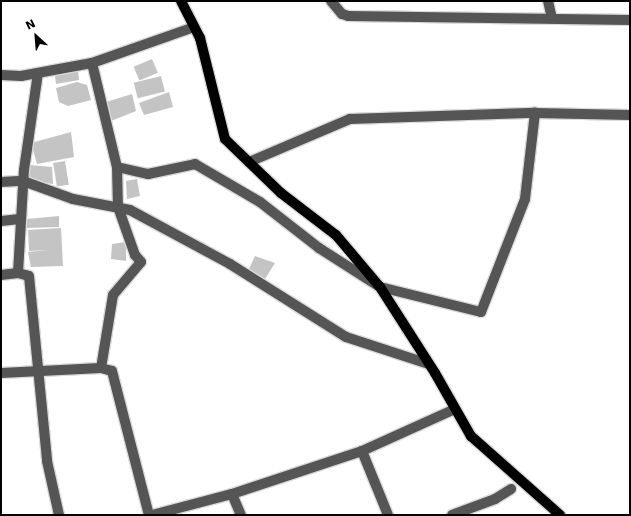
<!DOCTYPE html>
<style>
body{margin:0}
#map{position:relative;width:631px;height:516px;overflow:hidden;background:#fff;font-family:"DejaVu Sans",sans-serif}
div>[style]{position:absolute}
.building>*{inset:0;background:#c4c4c4;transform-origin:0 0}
.roads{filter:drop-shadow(1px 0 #dbdbdb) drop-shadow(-1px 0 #dbdbdb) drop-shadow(0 1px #dbdbdb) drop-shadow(0 -1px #dbdbdb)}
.minor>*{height:10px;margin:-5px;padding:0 5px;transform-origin:5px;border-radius:5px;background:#555}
.major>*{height:10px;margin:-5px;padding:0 5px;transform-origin:5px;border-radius:5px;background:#000}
span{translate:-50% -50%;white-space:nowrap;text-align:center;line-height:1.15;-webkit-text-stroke:4px #fff;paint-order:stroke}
.frame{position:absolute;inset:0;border:2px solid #000;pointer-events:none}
.north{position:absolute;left:16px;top:16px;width:40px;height:40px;-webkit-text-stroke:3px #fff;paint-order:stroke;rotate:334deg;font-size:11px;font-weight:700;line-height:16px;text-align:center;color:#000}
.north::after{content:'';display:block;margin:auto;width:14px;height:18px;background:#000;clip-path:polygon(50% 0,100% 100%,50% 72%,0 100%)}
</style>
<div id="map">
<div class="building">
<i style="left:152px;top:59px;width:15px;height:20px;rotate:67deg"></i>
<i style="clip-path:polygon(78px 70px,79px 80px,56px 84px,55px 76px)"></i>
<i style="left:161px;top:76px;width:16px;height:28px;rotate:76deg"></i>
<i style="clip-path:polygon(77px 82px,87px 85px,91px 100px,68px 106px,59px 102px,56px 88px)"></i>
<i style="clip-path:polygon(169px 92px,173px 107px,144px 115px,139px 103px)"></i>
<i style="clip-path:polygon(132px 94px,136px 111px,111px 121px,106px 102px)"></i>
<i style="clip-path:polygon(71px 132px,74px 157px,37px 164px,31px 143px)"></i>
<i style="left:65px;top:161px;width:24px;height:12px;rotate:81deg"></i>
<i style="clip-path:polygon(30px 165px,52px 167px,53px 184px,27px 180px)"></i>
<i style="clip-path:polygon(137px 179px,140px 196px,127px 199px,126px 181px)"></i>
<i style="clip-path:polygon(59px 216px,59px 227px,26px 228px,27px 219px)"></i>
<i style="clip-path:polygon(61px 228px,63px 266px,31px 267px,28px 252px,48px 250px,29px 251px,28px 230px)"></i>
<i style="clip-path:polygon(126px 242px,126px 261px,111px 259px,112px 244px)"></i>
<i style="clip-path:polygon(255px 256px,275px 263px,265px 279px,249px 269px)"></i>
</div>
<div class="roads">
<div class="minor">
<i style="left:331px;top:1px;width:17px;rotate:50deg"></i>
<i style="left:342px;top:14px;width:6px;rotate:18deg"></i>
<i style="left:348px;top:16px;width:282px;rotate:0.8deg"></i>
<i style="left:548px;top:1px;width:18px;rotate:77deg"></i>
<i style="left:92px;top:63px;width:107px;rotate:76.5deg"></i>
<i style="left:117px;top:167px;width:40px;rotate:88.6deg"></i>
<i style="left:118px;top:207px;width:51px;rotate:70.5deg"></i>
<i style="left:135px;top:255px;width:9px;rotate:49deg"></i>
<i style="left:141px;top:262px;width:43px;rotate:130.3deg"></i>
<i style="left:113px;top:295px;width:74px;rotate:99.3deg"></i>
<i style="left:1px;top:75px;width:20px;rotate:3deg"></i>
<i style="left:21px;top:76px;width:72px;rotate:-10.4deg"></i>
<i style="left:92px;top:63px;width:108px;rotate:-19.4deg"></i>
<i style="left:249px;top:162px;width:110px;rotate:-23.1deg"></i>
<i style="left:350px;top:119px;width:185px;rotate:-1.9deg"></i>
<i style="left:535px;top:113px;width:95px;rotate:1.2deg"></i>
<i style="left:117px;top:167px;width:32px;rotate:13deg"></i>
<i style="left:148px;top:174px;width:48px;rotate:-12deg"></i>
<i style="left:195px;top:164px;width:75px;rotate:30.3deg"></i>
<i style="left:260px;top:202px;width:75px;rotate:37.9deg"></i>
<i style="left:319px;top:248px;width:72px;rotate:32.6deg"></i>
<i style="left:380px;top:287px;width:104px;rotate:13.9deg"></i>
<i style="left:481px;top:312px;width:121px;rotate:-68.7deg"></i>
<i style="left:525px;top:199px;width:87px;rotate:-83.4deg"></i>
<i style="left:1px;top:182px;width:22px;rotate:-3deg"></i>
<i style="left:23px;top:181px;width:53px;rotate:19.8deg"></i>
<i style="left:73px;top:199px;width:58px;rotate:10.9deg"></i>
<i style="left:130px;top:210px;width:114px;rotate:28.4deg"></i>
<i style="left:230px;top:264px;width:137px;rotate:32.2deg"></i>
<i style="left:346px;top:337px;width:87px;rotate:18deg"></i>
<i style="left:1px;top:221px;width:19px;rotate:-6deg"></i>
<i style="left:18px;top:273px;width:103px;rotate:-86.7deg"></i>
<i style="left:24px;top:170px;width:98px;rotate:-81.8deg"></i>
<i style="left:1px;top:275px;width:17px;rotate:-7deg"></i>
<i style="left:18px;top:273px;width:11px;rotate:15deg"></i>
<i style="left:29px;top:276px;width:186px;rotate:84.4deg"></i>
<i style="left:47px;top:461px;width:55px;rotate:77.5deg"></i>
<i style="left:1px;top:373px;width:100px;rotate:-2.9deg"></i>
<i style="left:101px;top:368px;width:11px;rotate:15deg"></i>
<i style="left:112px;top:371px;width:149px;rotate:75.6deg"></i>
<i style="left:362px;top:451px;width:69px;rotate:67.9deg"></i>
<i style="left:232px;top:494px;width:23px;rotate:67deg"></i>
<i style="left:152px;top:515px;width:83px;rotate:-14.7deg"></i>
<i style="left:232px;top:494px;width:137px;rotate:-18.3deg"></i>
<i style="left:362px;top:451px;width:102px;rotate:-24.3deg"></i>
<i style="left:452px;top:515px;width:46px;rotate:-20.4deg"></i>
<i style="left:495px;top:499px;width:19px;rotate:-32deg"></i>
</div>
<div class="major">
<i style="left:181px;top:1px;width:42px;rotate:62.8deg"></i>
<i style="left:200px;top:38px;width:104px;rotate:76.1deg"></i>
<i style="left:225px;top:139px;width:78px;rotate:44deg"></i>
<i style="left:281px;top:193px;width:69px;rotate:37.4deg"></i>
<i style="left:336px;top:235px;width:68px;rotate:49.8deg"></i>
<i style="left:380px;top:287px;width:102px;rotate:57.4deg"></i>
<i style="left:435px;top:373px;width:73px;rotate:60.3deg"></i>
<i style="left:471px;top:436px;width:119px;rotate:41.6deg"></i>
</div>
</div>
<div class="frame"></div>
<div class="north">N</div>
</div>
